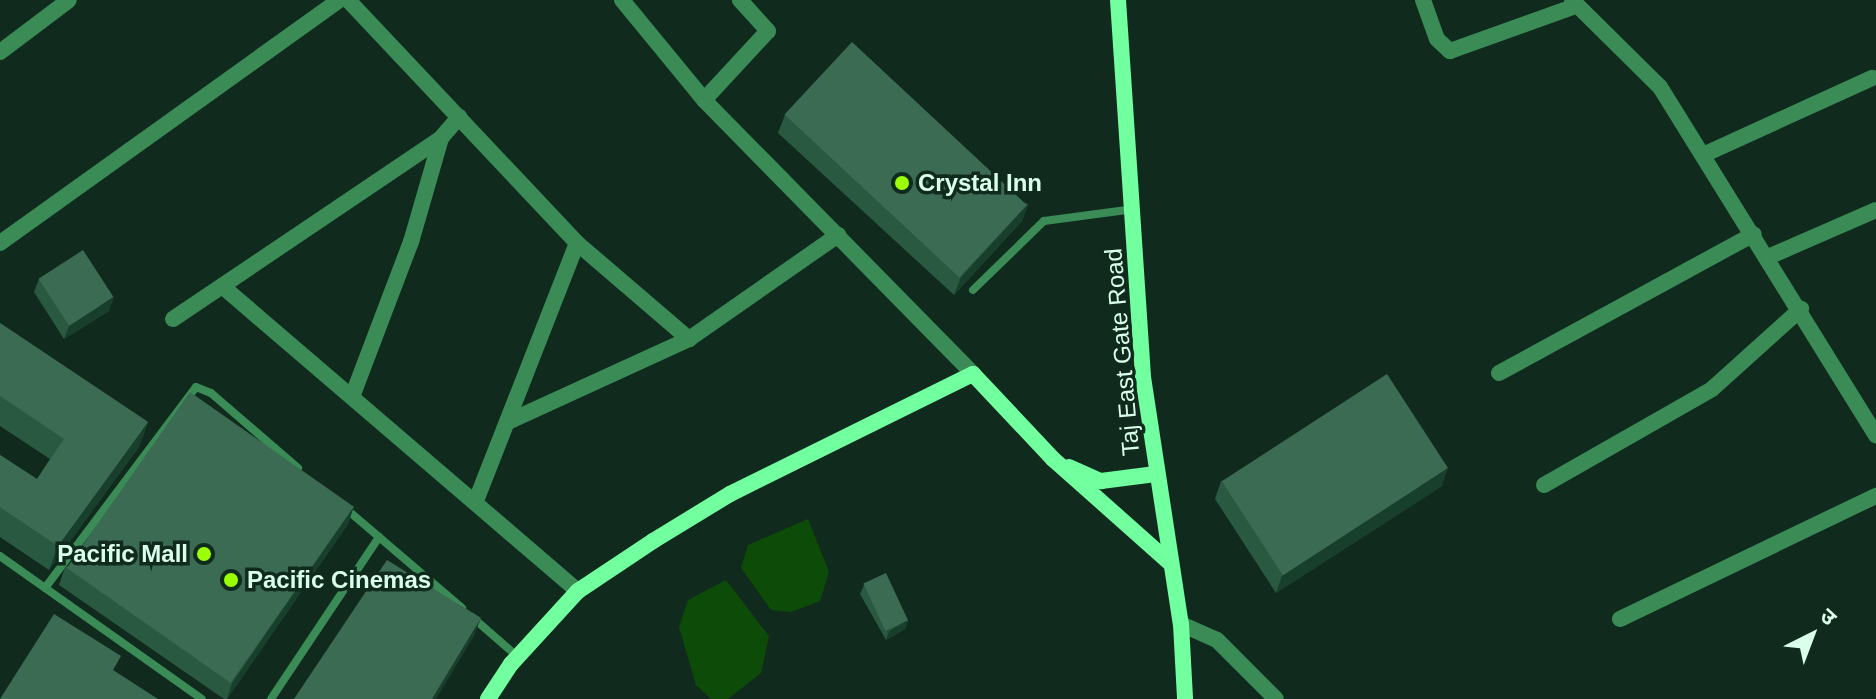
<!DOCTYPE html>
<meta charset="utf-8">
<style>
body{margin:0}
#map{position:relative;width:1876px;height:699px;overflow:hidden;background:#102b1d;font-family:Arial,"Noto Sans Devanagari",sans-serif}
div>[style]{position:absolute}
.water>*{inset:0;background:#0d4b09}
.lane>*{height:8px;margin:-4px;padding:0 4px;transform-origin:4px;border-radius:4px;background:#3a8b56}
.street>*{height:16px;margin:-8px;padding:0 8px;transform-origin:8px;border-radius:8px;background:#3a8b56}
.secondary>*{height:16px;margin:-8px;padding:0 8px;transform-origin:8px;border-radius:8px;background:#71ffa0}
.wall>*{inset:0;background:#295941}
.shaded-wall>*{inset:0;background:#173f2b}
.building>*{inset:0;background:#3c6b53;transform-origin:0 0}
.dots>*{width:22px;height:22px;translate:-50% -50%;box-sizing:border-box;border:4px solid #102b1d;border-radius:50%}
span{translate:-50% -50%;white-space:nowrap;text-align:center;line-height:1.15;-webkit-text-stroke:7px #102b1d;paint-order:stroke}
.poi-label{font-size:24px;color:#daffea;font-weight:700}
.left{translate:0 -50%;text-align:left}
.right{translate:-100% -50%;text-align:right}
.street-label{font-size:24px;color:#daffea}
.north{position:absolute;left:1772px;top:595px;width:80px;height:80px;-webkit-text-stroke:6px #102b1d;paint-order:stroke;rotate:42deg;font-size:22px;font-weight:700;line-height:32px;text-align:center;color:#daffea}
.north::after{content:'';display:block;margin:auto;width:28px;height:36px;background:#daffea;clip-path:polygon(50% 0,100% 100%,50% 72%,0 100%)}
</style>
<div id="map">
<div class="water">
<i style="clip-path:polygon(808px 519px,829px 572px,820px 601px,791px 612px,771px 610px,741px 568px,748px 545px)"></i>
<i style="clip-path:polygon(726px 580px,769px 636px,761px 673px,728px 699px,711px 699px,696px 685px,679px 627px,688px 600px)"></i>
</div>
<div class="lane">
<i style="left:973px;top:290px;width:99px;rotate:-44.2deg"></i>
<i style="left:1044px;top:221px;width:91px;rotate:-7.6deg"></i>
<i style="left:345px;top:508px;width:154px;rotate:40.5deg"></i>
<i style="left:0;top:556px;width:247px;rotate:35.3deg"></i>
<i style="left:45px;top:588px;width:251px;rotate:-53.1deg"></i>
<i style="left:196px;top:387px;width:16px;rotate:22deg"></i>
<i style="left:211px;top:393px;width:115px;rotate:40.8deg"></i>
<i style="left:472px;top:617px;width:61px;rotate:41deg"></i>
<i style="left:271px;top:699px;width:195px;rotate:-56.3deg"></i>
</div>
<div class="street">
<i style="left:348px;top:0;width:334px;rotate:46.7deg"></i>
<i style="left:577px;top:243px;width:279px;rotate:111.4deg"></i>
<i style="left:622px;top:0;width:129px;rotate:50.6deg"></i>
<i style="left:704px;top:100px;width:384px;rotate:45.5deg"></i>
<i style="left:1423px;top:0;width:41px;rotate:70.3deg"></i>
<i style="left:1437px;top:39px;width:18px;rotate:43deg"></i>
<i style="left:1450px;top:51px;width:134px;rotate:-19.7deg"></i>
<i style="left:1572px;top:0;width:124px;rotate:44.7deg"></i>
<i style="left:1660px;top:87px;width:410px;rotate:58.2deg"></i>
<i style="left:0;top:52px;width:86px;rotate:-37deg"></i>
<i style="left:704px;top:100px;width:94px;rotate:-47.2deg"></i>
<i style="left:768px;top:31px;width:42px;rotate:-132.1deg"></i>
<i style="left:1703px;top:155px;width:186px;rotate:-24.5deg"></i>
<i style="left:0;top:243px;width:417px;rotate:-35.6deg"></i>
<i style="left:577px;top:243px;width:148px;rotate:40.6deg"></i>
<i style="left:1768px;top:257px;width:118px;rotate:-23.5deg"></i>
<i style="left:222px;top:286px;width:469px;rotate:40.6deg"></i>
<i style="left:173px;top:319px;width:323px;rotate:-34deg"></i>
<i style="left:441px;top:138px;width:28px;rotate:-49deg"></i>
<i style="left:1499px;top:373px;width:290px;rotate:-28.6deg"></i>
<i style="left:352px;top:397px;width:166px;rotate:-69.2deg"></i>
<i style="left:411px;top:242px;width:108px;rotate:-73.9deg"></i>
<i style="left:510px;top:421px;width:197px;rotate:-24.6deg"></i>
<i style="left:689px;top:339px;width:182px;rotate:-34.9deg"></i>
<i style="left:1544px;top:485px;width:193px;rotate:-29.7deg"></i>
<i style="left:1712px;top:389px;width:120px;rotate:-42deg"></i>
<i style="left:1620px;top:619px;width:284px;rotate:-25.7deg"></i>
<i style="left:1181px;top:624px;width:39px;rotate:24deg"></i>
<i style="left:1217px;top:640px;width:83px;rotate:45deg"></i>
</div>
<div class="secondary">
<i style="left:1118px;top:0;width:378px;rotate:86.2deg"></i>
<i style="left:1143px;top:377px;width:250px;rotate:81.3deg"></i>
<i style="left:1181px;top:624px;width:75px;rotate:86.9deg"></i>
<i style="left:1069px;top:467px;width:35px;rotate:24deg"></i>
<i style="left:1101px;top:481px;width:55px;rotate:-7.3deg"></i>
<i style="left:488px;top:699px;width:42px;rotate:-56.7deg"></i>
<i style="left:511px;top:664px;width:99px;rotate:-47.5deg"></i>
<i style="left:578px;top:591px;width:90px;rotate:-33.7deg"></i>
<i style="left:653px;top:541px;width:90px;rotate:-31.4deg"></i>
<i style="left:730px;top:494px;width:271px;rotate:-26.3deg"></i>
<i style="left:973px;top:374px;width:117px;rotate:46.7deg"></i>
<i style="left:1053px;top:459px;width:155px;rotate:41.6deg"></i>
</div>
<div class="wall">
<i style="clip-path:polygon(785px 115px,1028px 204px,1022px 221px,954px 295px,778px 133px)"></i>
<i style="clip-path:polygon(39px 279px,109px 311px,64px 339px,34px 292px)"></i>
<i style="clip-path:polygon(0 323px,148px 422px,139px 447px,49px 570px,0 537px,0 455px,37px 479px,50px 459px,0 426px)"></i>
<i style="clip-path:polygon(1221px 481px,1442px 486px,1276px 593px,1215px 499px)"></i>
<i style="clip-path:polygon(354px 506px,348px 524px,227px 699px,224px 699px,59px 585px,65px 567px)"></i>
<i style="clip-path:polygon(864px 585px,908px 620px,905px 629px,886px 640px,860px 594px)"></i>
</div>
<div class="shaded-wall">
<i style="clip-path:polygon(1028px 204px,1022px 221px,954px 295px,961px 277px)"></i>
<i style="clip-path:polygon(114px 297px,109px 311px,64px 339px,69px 326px)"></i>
<i style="clip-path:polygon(148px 422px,139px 447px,49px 570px,58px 546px)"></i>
<i style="clip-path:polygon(1448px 468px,1442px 486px,1276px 593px,1282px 576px)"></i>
<i style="clip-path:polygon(354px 506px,348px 524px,227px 699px,232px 683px)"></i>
<i style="clip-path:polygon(481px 618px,474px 636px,436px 699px,432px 699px)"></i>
<i style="clip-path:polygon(908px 620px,905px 629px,886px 640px,889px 631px)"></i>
</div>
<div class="building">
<i style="left:852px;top:42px;width:239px;height:99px;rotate:43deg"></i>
<i style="left:83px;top:250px;width:56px;height:53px;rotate:57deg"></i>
<i style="clip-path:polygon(0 323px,148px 422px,58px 546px,0 507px,0 455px,37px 479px,64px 439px,0 396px)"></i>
<i style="left:1387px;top:374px;width:112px;height:197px;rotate:57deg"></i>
<i style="left:190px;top:392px;width:200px;height:215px;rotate:35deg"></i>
<i style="clip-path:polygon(387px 560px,481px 618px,432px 699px,294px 699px)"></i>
<i style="left:886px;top:573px;width:52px;height:25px;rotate:65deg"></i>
<i style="clip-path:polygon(54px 614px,121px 656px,113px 670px,158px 699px,0 699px)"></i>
</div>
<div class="dots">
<i style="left:902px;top:183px;background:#9bff06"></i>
<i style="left:204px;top:554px;background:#9bff06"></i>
<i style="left:231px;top:580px;background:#9bff06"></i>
</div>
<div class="poi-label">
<span class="left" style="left:918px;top:183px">Crystal Inn</span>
<span class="right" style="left:188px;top:554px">Pacific Mall</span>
<span class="left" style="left:247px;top:580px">Pacific Cinemas</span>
</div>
<div class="street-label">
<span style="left:1122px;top:352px;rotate:-95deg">Taj East Gate Road</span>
</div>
<div class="north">उ</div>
</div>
